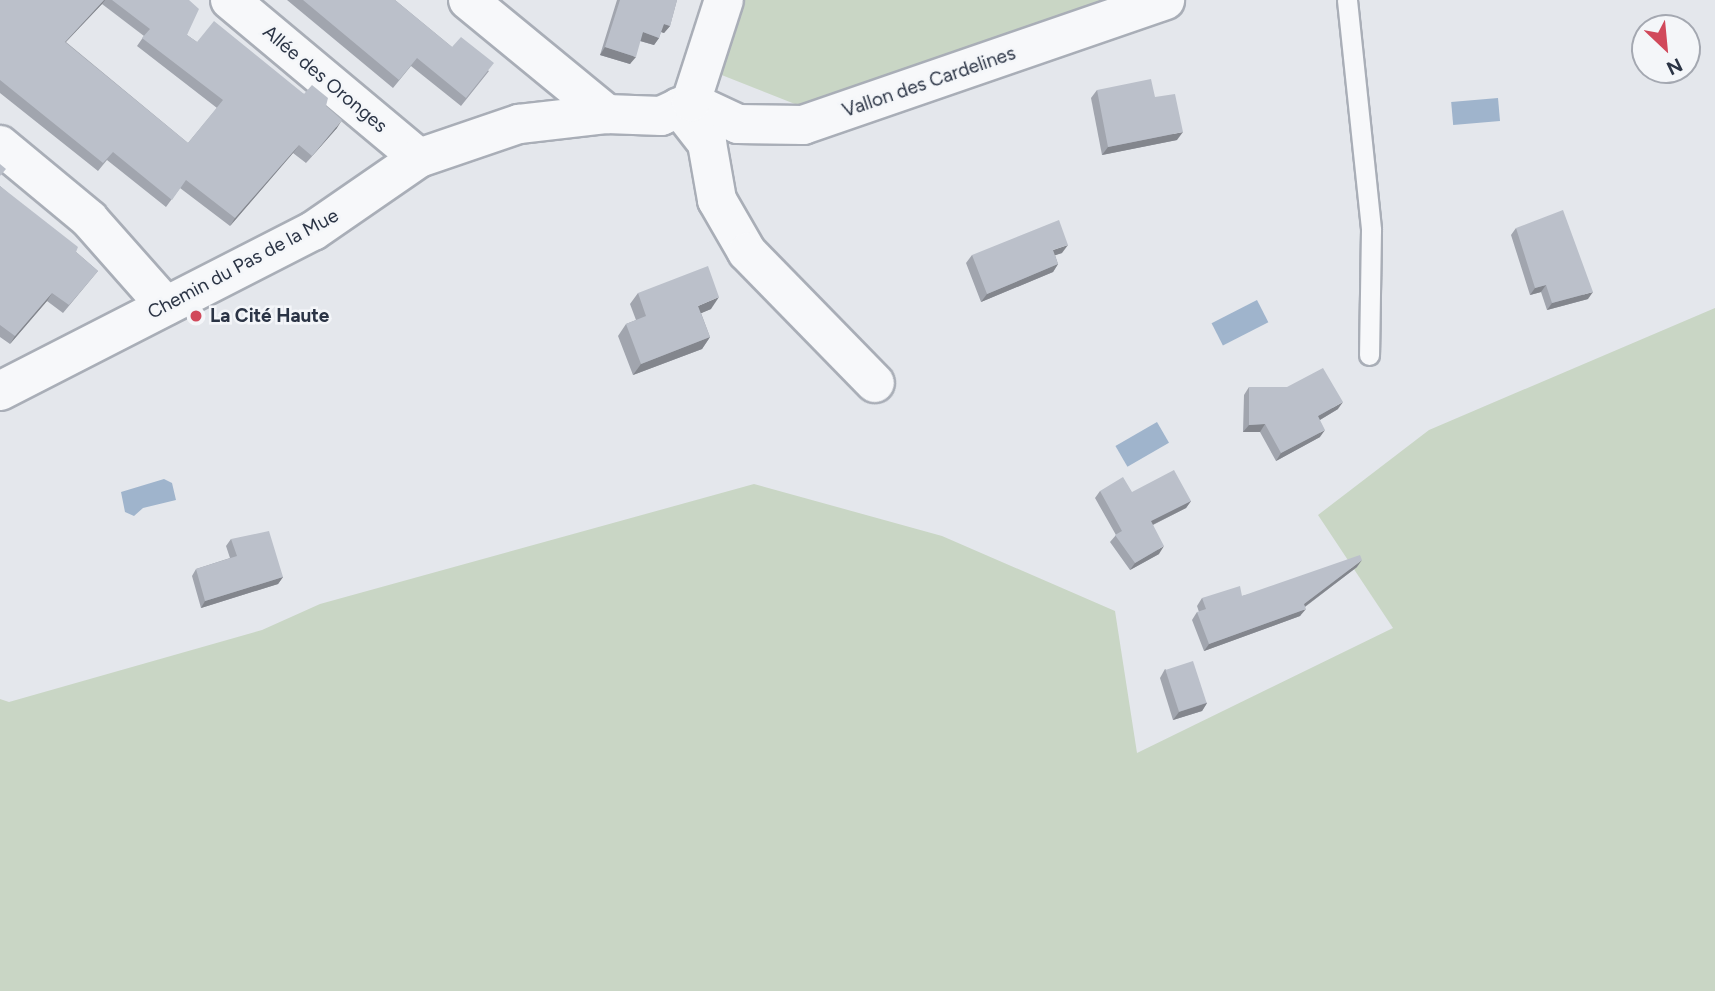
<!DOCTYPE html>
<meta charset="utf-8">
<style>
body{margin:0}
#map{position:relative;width:1715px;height:991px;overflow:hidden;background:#e4e7ec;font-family:Figtree,sans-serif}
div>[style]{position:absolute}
.green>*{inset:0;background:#c9d6c5}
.water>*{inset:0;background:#9fb4cc;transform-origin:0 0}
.roads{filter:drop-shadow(2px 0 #a9aeb7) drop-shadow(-2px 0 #a9aeb7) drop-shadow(0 2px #a9aeb7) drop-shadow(0 -2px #a9aeb7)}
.lane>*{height:19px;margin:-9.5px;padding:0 9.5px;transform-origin:9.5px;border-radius:9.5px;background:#f7f8fa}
.street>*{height:38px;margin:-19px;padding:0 19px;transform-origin:19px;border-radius:19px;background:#f7f8fa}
.wall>*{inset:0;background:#a1a5ae}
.shaded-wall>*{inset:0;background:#83868d}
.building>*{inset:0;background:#bbc0ca;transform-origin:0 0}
.dots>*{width:19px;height:19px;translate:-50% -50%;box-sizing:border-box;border:4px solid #f4f6f9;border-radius:50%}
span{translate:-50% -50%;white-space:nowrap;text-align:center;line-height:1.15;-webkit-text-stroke:5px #f4f6f9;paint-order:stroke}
.street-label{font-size:19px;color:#2b3445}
.poi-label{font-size:19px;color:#2b3445;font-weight:700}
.left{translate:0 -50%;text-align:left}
.north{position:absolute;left:1631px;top:14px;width:70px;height:70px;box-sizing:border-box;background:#f4f6f9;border:2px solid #a4a8b1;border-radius:50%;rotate:154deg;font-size:19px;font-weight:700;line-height:28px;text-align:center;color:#2b3445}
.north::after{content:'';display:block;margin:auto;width:24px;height:32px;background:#d1495b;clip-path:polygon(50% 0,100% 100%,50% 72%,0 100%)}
</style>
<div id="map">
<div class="green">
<i style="clip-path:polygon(738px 0,1108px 0,1011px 31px,838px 121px,709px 70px)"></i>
<i style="clip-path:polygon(1715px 308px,1715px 991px,0 991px,0 699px,9px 702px,262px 630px,320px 604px,754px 484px,942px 536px,1115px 611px,1137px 753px,1393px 628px,1318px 515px,1429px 430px)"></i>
</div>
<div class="water">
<i style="left:1498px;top:98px;width:23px;height:47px;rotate:85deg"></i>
<i style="left:1257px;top:300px;width:25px;height:51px;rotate:63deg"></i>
<i style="left:1157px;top:422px;width:24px;height:48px;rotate:60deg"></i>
<i style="clip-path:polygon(164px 479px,172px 483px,176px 500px,143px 508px,134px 516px,125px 512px,121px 492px)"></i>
</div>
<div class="roads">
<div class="lane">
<i style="left:1347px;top:0;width:231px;rotate:84deg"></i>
<i style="left:1371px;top:230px;width:125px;rotate:90.9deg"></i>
</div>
<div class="street">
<i style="left:230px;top:0;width:246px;rotate:39.9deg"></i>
<i style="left:468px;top:0;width:180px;rotate:39.4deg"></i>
<i style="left:691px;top:102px;width:52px;rotate:25.1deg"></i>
<i style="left:738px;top:124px;width:65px;rotate:0.9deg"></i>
<i style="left:803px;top:125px;width:383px;rotate:-19deg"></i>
<i style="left:679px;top:107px;width:46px;rotate:52.1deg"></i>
<i style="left:707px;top:143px;width:58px;rotate:80deg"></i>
<i style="left:717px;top:200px;width:60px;rotate:60deg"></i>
<i style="left:747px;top:252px;width:183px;rotate:45.7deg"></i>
<i style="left:0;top:145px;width:116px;rotate:39.7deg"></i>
<i style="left:89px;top:219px;width:116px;rotate:48.5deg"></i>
<i style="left:0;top:391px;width:352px;rotate:-27.1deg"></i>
<i style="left:313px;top:231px;width:129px;rotate:-34.6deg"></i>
<i style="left:419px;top:158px;width:106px;rotate:-18.8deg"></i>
<i style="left:519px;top:124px;width:89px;rotate:-6.5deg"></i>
<i style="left:607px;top:114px;width:54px;rotate:2.1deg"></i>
<i style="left:661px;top:116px;width:33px;rotate:-25deg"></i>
<i style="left:691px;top:102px;width:107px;rotate:-72.1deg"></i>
</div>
</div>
<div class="wall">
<i style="clip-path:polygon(evenodd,0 0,189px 0,187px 35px,197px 42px,304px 94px,326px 106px,337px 128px,306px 163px,293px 153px,230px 226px,180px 188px,166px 207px,107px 160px,98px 171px,0 93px,0 0,102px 4px,144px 36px,137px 46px,217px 108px,188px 143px,66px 42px,102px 4px)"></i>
<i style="clip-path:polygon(287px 0,395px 0,452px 47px,489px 71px,461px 106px,411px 66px,393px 88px)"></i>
<i style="clip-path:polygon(617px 0,677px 0,670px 26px,664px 33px,661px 32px,659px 38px,654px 45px,640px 41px,630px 64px,600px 55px)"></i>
<i style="clip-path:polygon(1097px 90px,1155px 97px,1177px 140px,1102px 155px,1091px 98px)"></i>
<i style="clip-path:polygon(0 186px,98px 271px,63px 313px,47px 301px,10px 344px,0 337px)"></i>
<i style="clip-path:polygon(1516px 228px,1588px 299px,1547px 310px,1541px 292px,1530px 295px,1511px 235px)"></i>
<i style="clip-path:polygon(1062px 253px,1055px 255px,1058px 264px,1053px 272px,981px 302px,966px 263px,972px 255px)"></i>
<i style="clip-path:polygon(638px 293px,711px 309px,701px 313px,710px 337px,702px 349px,633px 375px,618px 336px,626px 324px,636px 320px,630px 304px)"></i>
<i style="clip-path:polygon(1249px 387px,1338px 409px,1320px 420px,1320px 437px,1276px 461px,1260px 432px,1243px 432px,1244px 395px)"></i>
<i style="clip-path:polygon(1100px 491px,1132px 492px,1191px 501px,1186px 508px,1153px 525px,1159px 554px,1130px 570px,1110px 542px,1116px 535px,1095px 498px)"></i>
<i style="clip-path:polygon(231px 539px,283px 577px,278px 584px,201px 608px,192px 576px,196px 569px,230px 558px,226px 546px)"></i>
<i style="clip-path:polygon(1357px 567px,1305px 607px,1300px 616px,1204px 651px,1192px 620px,1197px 612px,1199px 612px,1197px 606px,1202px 598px,1242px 596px)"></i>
<i style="clip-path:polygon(1165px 669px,1207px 703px,1202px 711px,1173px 720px,1160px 678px)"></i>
</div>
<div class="shaded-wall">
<i style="clip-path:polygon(104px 0,105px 0,102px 4px,59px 49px,65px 42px)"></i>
<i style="clip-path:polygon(664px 24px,670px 26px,664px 33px,658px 31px)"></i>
<i style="clip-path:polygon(643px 32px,659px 38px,654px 45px,637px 40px)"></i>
<i style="clip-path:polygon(605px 47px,636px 57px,630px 64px,600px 55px)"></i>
<i style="clip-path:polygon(342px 120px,337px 128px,306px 163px,312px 156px)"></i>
<i style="clip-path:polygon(1183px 132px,1177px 140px,1102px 155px,1108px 147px)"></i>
<i style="clip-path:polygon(299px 145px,293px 153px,230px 226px,235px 218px)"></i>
<i style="clip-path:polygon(1068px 245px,1062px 253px,1047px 258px,1053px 250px)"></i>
<i style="clip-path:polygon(1058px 264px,1053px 272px,981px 302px,987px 294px)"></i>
<i style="clip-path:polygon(1546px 285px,1541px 292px,1530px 295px,1535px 288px)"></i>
<i style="clip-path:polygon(1593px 292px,1588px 299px,1547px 310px,1552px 303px)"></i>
<i style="clip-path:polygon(52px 293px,47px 301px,10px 344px,15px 336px)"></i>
<i style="clip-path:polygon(719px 297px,711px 309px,690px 318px,698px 306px)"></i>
<i style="clip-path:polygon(710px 337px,702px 349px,633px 375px,641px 364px)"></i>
<i style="clip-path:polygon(1343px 402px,1338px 409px,1313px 424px,1318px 416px)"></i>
<i style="clip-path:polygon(1265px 424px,1260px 432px,1243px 432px,1249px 425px)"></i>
<i style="clip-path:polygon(1325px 430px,1320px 437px,1276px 461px,1281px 453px)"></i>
<i style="clip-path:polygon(1191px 501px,1186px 508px,1146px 528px,1151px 521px)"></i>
<i style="clip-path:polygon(1164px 546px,1159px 554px,1130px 570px,1135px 563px)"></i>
<i style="clip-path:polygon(1362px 560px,1357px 567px,1299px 611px,1304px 604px)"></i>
<i style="clip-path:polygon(283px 577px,278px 584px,201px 608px,205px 601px)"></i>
<i style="clip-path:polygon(1306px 609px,1300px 616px,1204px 651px,1209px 644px)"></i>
<i style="clip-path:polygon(1207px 703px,1202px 711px,1173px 720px,1179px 712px)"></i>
</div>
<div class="building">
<i style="clip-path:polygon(0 0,104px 0,65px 42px,188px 143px,223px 100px,142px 38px,150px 29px,112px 0,189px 0,199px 9px,187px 35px,197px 42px,214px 21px,304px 94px,312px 85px,328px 98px,326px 106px,342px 120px,312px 156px,299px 145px,235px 218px,186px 180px,172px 200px,113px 152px,103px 163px,0 80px)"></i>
<i style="clip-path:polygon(303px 0,395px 0,452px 47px,461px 37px,494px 63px,466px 98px,417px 58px,399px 80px)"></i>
<i style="clip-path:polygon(620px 0,677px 0,670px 26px,664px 24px,659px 38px,643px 32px,636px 57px,605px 47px)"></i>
<i style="clip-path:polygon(1151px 79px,1155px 97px,1175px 94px,1183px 132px,1108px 147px,1097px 90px)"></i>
<i style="clip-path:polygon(0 164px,6px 169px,0 176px)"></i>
<i style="clip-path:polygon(0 186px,78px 247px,76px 252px,98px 271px,69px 305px,52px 293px,15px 336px,0 325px)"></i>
<i style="clip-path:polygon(1563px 210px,1593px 292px,1552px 303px,1546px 285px,1535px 288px,1516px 228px)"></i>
<i style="clip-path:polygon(1059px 220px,1068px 245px,1053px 250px,1058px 264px,987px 294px,972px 255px)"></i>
<i style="clip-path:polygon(708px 266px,719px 297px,698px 306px,710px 337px,641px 364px,626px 324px,646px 316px,638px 293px)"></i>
<i style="clip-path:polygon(1323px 368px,1343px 402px,1318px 416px,1325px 430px,1281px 453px,1265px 424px,1249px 425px,1249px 387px,1287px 387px)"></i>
<i style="clip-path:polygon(1174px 470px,1191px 501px,1151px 521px,1164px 546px,1135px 563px,1115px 535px,1122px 531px,1100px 491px,1123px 477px,1132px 492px)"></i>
<i style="clip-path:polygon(269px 531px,283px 577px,205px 601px,196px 569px,237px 556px,231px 539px)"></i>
<i style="clip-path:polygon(1360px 555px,1362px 560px,1304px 604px,1306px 609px,1209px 644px,1197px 612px,1206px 609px,1202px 598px,1240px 586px,1242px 596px)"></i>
<i style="left:1193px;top:661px;width:44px;height:29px;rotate:72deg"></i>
</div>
<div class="dots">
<i style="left:196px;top:316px;background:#d1495b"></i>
</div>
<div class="street-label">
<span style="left:325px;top:79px;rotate:40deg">Allée des Oronges</span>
<span style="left:929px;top:82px;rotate:-19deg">Vallon des Cardelines</span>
<span style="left:243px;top:264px;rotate:-28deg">Chemin du Pas de la Mue</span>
</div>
<div class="poi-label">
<span class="left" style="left:210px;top:316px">La Cité Haute</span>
</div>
<div class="north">N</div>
</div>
